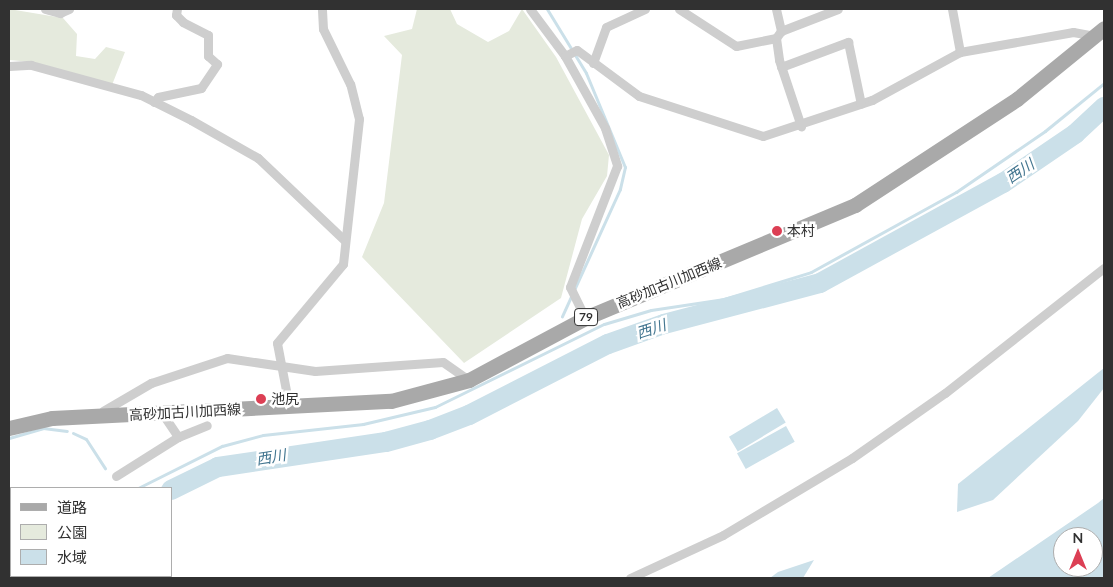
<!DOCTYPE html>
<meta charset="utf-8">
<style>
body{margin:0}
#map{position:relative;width:1113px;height:587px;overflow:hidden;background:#fff;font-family:Lato,"Noto Sans JP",sans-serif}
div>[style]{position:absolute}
.green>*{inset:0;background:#e5eadd}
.water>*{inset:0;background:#cbe0e9;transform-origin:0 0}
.stream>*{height:3px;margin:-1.5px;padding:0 1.5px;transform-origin:1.5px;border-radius:1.5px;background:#cbe0e9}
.river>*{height:20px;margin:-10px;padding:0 10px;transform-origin:10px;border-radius:10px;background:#cbe0e9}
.minor>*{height:9px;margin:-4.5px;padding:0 4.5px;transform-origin:4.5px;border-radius:4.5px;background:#cecece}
.primary>*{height:15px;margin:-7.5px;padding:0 7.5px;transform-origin:7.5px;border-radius:7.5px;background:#a9a9a9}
.dots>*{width:14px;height:14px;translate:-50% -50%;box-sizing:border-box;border:2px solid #fff;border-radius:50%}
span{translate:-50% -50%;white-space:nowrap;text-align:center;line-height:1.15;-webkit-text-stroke:5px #fff;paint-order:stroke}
.shield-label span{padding:1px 4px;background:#fff;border:1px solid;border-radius:4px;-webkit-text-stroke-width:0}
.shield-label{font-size:12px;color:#313131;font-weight:700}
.poi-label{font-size:14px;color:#313131}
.left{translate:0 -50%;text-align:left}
.street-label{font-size:14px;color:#313131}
.water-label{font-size:15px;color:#437690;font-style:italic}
.frame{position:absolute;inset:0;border:10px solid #313131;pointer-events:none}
.legend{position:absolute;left:10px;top:487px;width:162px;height:90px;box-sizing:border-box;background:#fff;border:1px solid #adadad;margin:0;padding:6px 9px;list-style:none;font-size:15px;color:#313131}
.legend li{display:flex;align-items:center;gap:10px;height:25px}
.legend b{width:25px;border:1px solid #adadad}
.north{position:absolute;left:1053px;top:527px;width:50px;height:50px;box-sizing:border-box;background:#fff;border:1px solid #adadad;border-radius:50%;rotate:0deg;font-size:14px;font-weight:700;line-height:20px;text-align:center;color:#313131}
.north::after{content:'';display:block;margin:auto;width:18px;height:22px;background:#dc3f54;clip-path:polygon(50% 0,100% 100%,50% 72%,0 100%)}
</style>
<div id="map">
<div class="green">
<i style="clip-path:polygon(9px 9px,63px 18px,77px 34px,76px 56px,95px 59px,106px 47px,125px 52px,112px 85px,32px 62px,9px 60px)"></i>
<i style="clip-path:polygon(417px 9px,450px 9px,457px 24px,488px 42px,509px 31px,522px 9px,556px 57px,609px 155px,607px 176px,582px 219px,561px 298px,464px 363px,362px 257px,384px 203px,402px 55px,384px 36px,412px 29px)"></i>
</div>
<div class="water">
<i style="clip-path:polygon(1104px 368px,1104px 388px,1078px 421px,993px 500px,957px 512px,958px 484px)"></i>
<i style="left:777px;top:408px;width:17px;height:56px;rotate:59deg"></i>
<i style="left:786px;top:426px;width:18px;height:56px;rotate:61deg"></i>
<i style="clip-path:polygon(evenodd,1104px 498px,1104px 578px,988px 578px,1098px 503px,1104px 498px,1063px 537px,1093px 537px,1093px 567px,1063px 567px,1063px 537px)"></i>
<i style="clip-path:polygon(814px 560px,803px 578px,770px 578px,778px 572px)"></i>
</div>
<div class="stream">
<i style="left:547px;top:9px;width:75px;rotate:58.6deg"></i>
<i style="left:586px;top:73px;width:102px;rotate:67.5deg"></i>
<i style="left:625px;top:167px;width:23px;rotate:103deg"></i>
<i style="left:620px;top:189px;width:140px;rotate:114.5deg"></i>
<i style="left:73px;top:433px;width:14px;rotate:25deg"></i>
<i style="left:86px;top:439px;width:35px;rotate:57deg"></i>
<i style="left:9px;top:438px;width:35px;rotate:-16deg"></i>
<i style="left:43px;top:428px;width:24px;rotate:7deg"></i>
<i style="left:138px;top:488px;width:94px;rotate:-26.6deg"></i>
<i style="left:222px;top:446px;width:42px;rotate:-15deg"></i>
<i style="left:263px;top:435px;width:101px;rotate:-6.3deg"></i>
<i style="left:363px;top:424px;width:74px;rotate:-13.3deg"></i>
<i style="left:435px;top:407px;width:188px;rotate:-26.2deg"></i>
<i style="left:604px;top:324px;width:49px;rotate:-16.6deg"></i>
<i style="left:651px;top:310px;width:74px;rotate:-8.6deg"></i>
<i style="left:724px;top:299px;width:91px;rotate:-17.2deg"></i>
<i style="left:811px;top:272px;width:166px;rotate:-28.9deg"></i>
<i style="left:956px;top:192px;width:108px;rotate:-34.4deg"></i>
<i style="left:1045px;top:131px;width:76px;rotate:-39.1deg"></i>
<i style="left:9px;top:573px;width:3px;rotate:-45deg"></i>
</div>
<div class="river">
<i style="left:171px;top:490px;width:52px;rotate:-26.1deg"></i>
<i style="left:218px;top:467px;width:170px;rotate:-8.5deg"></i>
<i style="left:386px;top:442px;width:46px;rotate:-15.3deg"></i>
<i style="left:430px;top:430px;width:42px;rotate:-21deg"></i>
<i style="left:469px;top:415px;width:156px;rotate:-27.1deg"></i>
<i style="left:608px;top:344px;width:59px;rotate:-19.7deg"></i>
<i style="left:664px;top:324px;width:161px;rotate:-14.7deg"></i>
<i style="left:820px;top:283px;width:209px;rotate:-28.7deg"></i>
<i style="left:1003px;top:183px;width:87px;rotate:-34.2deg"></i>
<i style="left:1075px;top:134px;width:40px;rotate:-43deg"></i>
<i style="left:31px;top:578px;width:4px;rotate:-27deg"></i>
</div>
<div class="minor">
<i style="left:45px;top:9px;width:16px;rotate:15deg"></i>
<i style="left:60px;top:13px;width:10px;rotate:-24deg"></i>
<i style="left:530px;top:9px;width:59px;rotate:53.3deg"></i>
<i style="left:565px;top:56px;width:82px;rotate:60.9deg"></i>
<i style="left:605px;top:128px;width:40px;rotate:72deg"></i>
<i style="left:617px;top:166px;width:130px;rotate:111.2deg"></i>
<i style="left:570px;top:287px;width:34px;rotate:64deg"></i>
<i style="left:679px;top:9px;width:68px;rotate:33deg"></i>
<i style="left:736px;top:46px;width:41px;rotate:-11.3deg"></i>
<i style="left:776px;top:9px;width:23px;rotate:77deg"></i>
<i style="left:781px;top:31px;width:9px;rotate:126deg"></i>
<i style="left:776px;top:38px;width:22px;rotate:82deg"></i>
<i style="left:779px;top:60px;width:70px;rotate:71.6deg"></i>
<i style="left:952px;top:9px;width:44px;rotate:79.5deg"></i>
<i style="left:781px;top:31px;width:61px;rotate:-21.1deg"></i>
<i style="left:565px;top:56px;width:13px;rotate:-27deg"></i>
<i style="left:577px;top:50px;width:77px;rotate:36.6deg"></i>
<i style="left:639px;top:96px;width:130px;rotate:17.9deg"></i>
<i style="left:763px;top:136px;width:115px;rotate:-18.3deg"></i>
<i style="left:872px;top:100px;width:100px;rotate:-28.6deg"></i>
<i style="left:960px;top:52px;width:115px;rotate:-10deg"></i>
<i style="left:1073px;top:32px;width:22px;rotate:10deg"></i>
<i style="left:593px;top:63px;width:38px;rotate:-70deg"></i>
<i style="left:606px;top:27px;width:43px;rotate:-24.8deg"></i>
<i style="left:9px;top:66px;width:22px;rotate:-3deg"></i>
<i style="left:31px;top:65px;width:114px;rotate:15.3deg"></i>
<i style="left:141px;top:95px;width:56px;rotate:26.6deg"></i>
<i style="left:191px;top:120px;width:77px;rotate:29.6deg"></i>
<i style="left:258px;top:158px;width:119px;rotate:43.6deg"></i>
<i style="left:781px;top:67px;width:72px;rotate:-20.5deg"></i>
<i style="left:848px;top:42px;width:63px;rotate:78.2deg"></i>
<i style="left:154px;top:102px;width:6px;rotate:-51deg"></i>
<i style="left:158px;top:97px;width:44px;rotate:-11.8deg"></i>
<i style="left:201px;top:88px;width:29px;rotate:-56deg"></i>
<i style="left:217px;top:64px;width:12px;rotate:-138deg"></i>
<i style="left:208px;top:56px;width:21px;rotate:-90deg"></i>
<i style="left:208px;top:35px;width:28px;rotate:-153deg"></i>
<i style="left:183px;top:22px;width:10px;rotate:-135deg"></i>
<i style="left:176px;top:15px;width:6px;rotate:-81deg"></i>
<i style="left:289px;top:406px;width:64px;rotate:-100.8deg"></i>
<i style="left:277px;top:343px;width:103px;rotate:-50.1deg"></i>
<i style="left:343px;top:264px;width:146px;rotate:-83.7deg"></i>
<i style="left:359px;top:119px;width:36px;rotate:-104deg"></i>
<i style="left:350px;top:84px;width:61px;rotate:-116.1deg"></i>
<i style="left:323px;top:29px;width:20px;rotate:-93deg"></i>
<i style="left:103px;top:411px;width:56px;rotate:-30.3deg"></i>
<i style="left:151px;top:383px;width:80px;rotate:-18.2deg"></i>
<i style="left:227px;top:358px;width:89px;rotate:8.4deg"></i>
<i style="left:315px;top:371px;width:128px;rotate:-4deg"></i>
<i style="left:443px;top:362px;width:32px;rotate:35deg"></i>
<i style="left:162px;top:413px;width:29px;rotate:56deg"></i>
<i style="left:116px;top:476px;width:73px;rotate:-32.2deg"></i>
<i style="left:178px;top:437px;width:31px;rotate:-22deg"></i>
<i style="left:630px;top:578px;width:102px;rotate:-24.8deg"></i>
<i style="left:723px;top:535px;width:150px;rotate:-30.8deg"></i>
<i style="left:852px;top:458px;width:113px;rotate:-35deg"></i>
<i style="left:945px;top:393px;width:202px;rotate:-38.2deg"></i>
</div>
<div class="primary">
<i style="left:9px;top:428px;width:44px;rotate:-13.1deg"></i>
<i style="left:52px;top:418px;width:339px;rotate:-2.9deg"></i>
<i style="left:391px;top:401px;width:81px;rotate:-15.1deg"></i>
<i style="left:469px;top:380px;width:132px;rotate:-28.1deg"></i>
<i style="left:585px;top:318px;width:293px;rotate:-22.7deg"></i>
<i style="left:855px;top:205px;width:194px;rotate:-33.2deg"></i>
<i style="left:1017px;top:99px;width:112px;rotate:-39.2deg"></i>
</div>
<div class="dots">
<i style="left:777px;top:231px;background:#dc3f54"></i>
<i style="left:261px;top:399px;background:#dc3f54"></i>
</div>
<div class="shield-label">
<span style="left:586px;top:317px">79</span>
</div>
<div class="poi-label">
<span class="left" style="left:787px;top:231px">本村</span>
<span class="left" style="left:271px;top:399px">池尻</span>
</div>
<div class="street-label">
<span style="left:669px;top:283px;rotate:-22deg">高砂加古川加西線</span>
<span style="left:185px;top:412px;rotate:-3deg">高砂加古川加西線</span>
</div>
<div class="water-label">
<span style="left:1020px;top:171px;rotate:-34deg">西川</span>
<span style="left:651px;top:329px;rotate:-18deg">西川</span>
<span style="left:271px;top:457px;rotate:-9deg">西川</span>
</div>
<div class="frame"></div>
<ul class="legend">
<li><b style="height:6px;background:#a9a9a9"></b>道路</li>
<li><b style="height:14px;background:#e5eadd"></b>公園</li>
<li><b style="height:14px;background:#cbe0e9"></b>水域</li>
</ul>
<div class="north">N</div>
</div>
